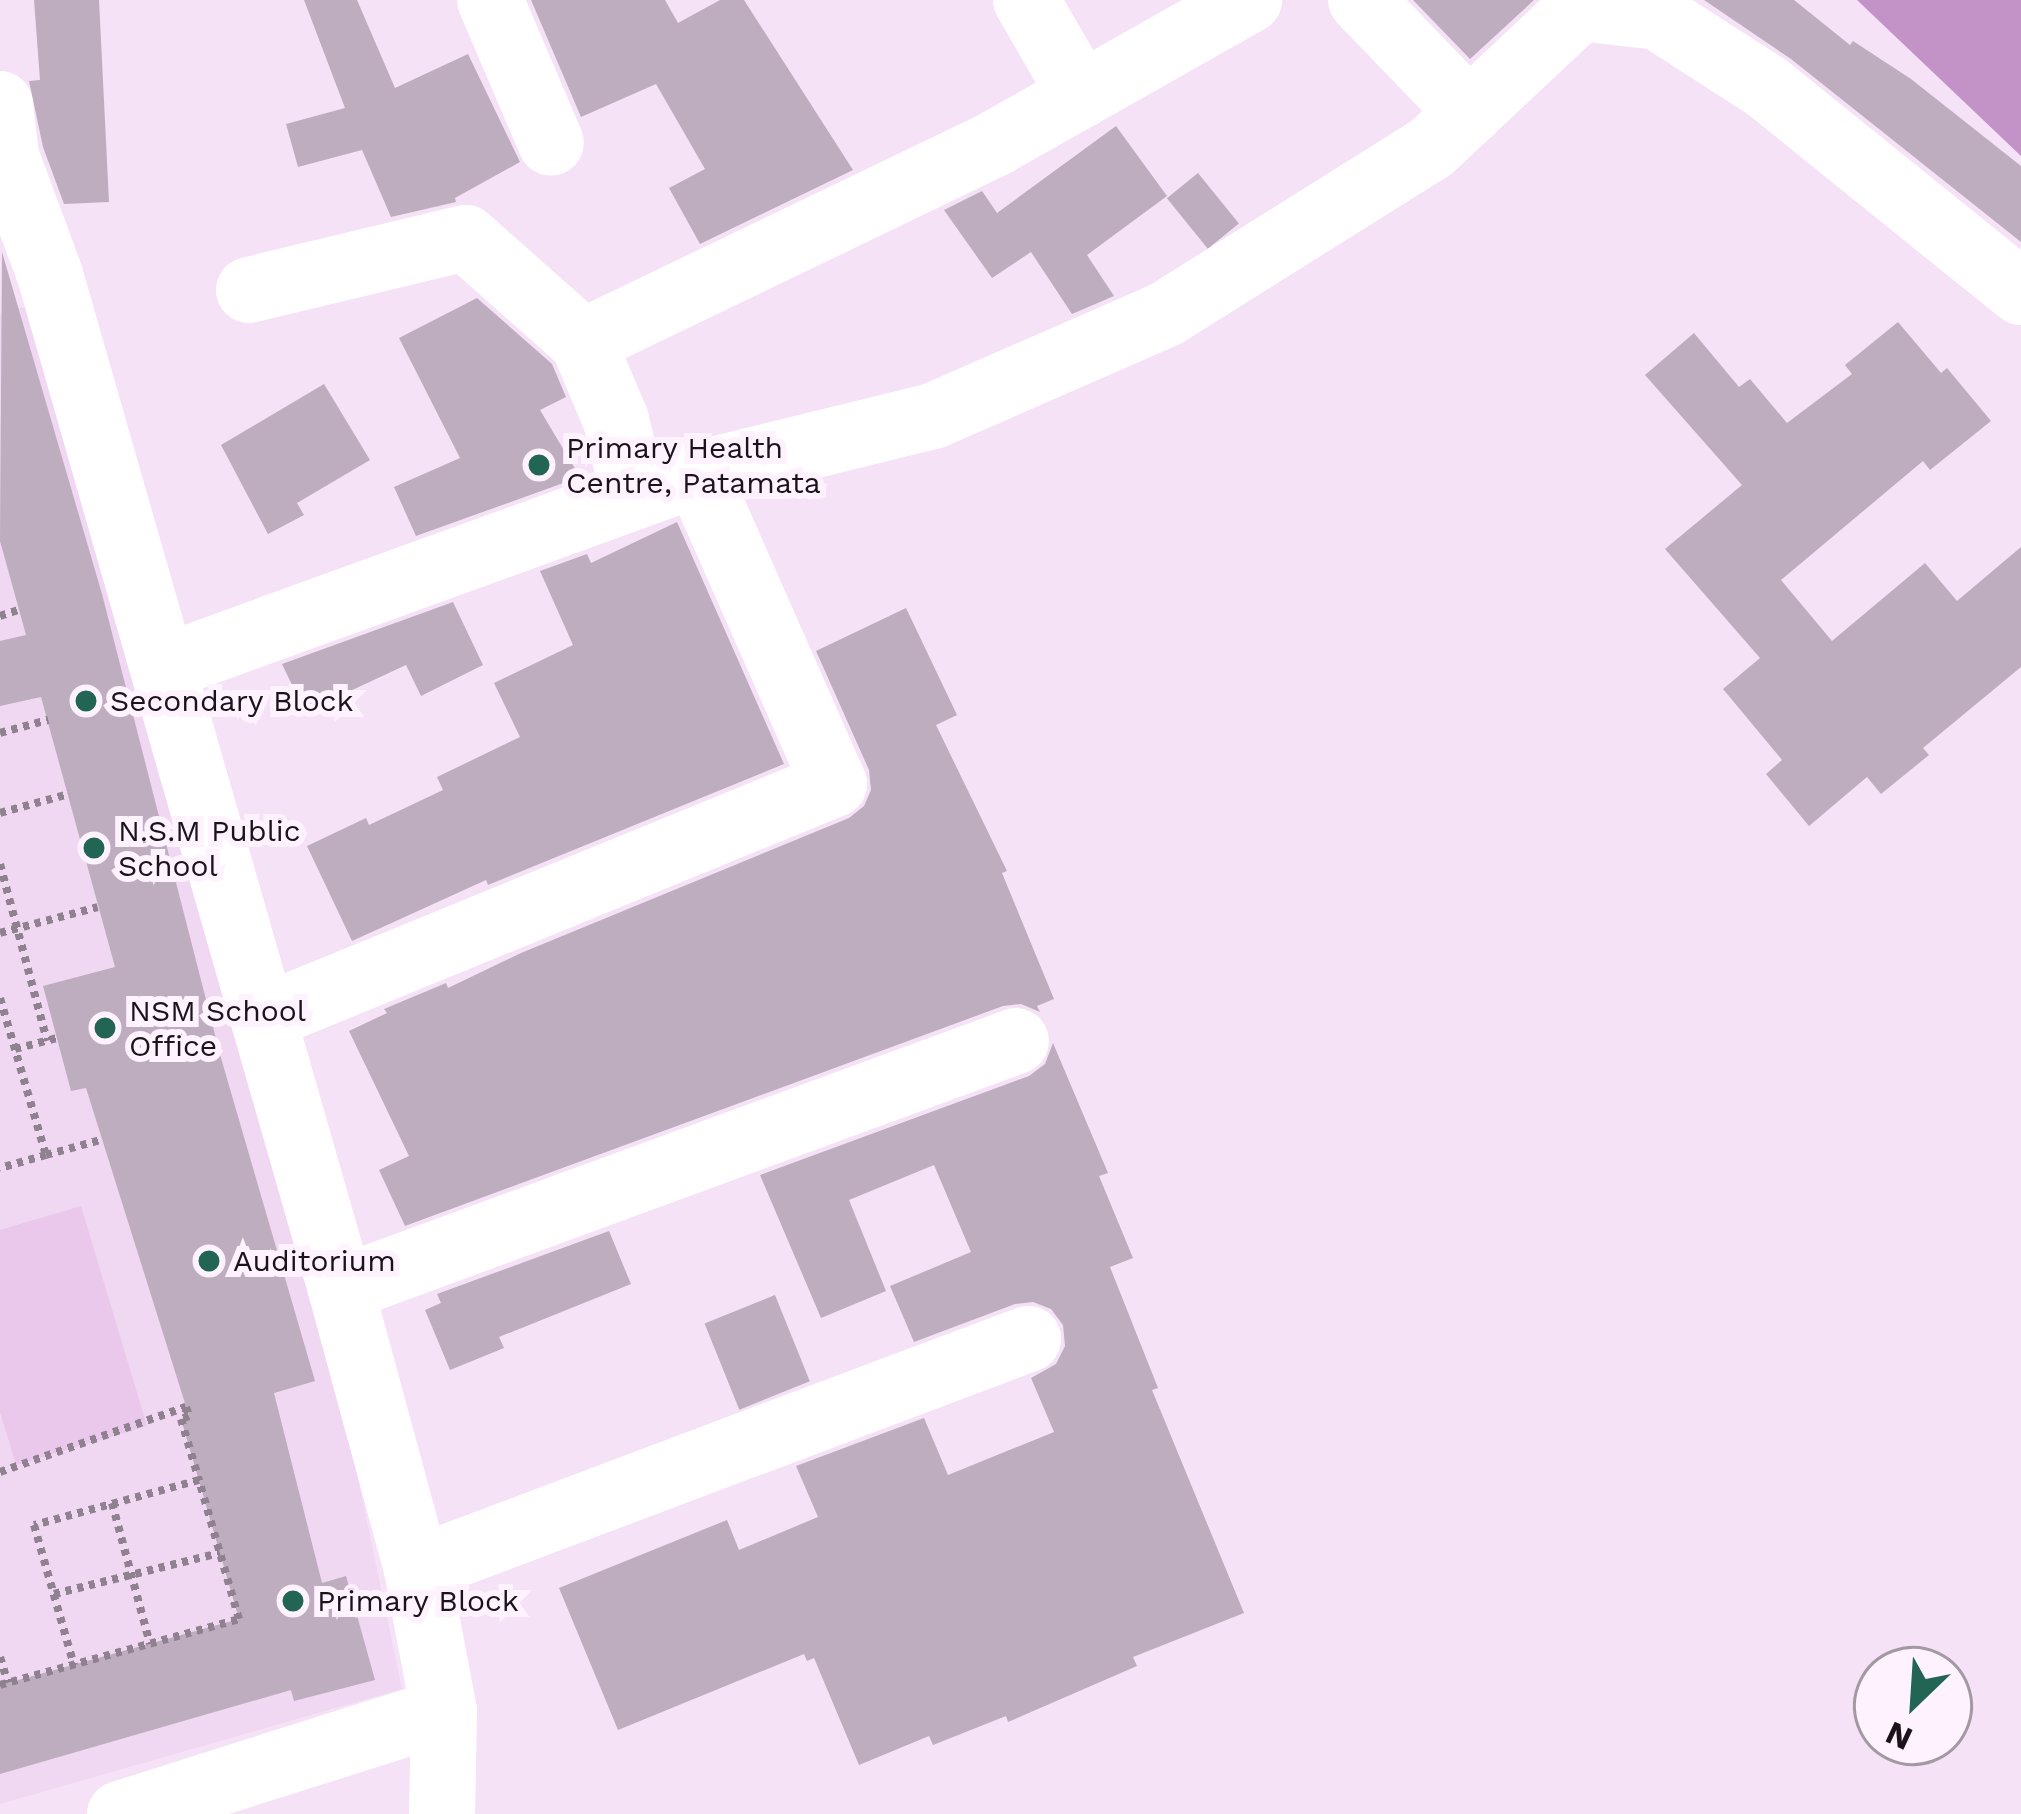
<!DOCTYPE html>
<style>
body{margin:0}
#map{position:relative;width:2021px;height:1814px;overflow:hidden;background:#f5e2f7;font-family:"Work Sans",sans-serif}
div>[style]{position:absolute}
.built>*{inset:0;background:#f0d7f2}
.green>*{inset:0;background:#e9c8eb}
.water>*{inset:0;background:#c393c7}
.building>*{inset:0;background:#beacbf;transform-origin:0 0}
.path>*{height:8px;margin-top:-4px;transform-origin:0;background:repeating-linear-gradient(90deg,#8f8190 0 6px,transparent 0 12px)}
.minor>*{height:66px;margin:-33px;padding:0 33px;transform-origin:33px;border-radius:33px;background:#fff}
.dots>*{width:33px;height:33px;translate:-50% -50%;box-sizing:border-box;border:6px solid #fef2ff;border-radius:50%}
span{translate:-50% -50%;white-space:nowrap;text-align:center;line-height:1.15;-webkit-text-stroke:12px #fef2ff;paint-order:stroke}
.poi-label{font-size:30px;color:#1a131a}
.left{translate:0 -50%;text-align:left}
.north{position:absolute;left:1853px;top:1646px;width:120px;height:120px;box-sizing:border-box;background:#fef2ff;border:3px solid #a399a3;border-radius:50%;rotate:205deg;font-size:33px;font-weight:700;line-height:48px;text-align:center;color:#1a131a}
.north::after{content:'';display:block;margin:auto;width:42px;height:54px;background:#226554;clip-path:polygon(50% 0,100% 100%,50% 72%,0 100%)}
</style>
<div id="map">
<div class="built">
<i style="clip-path:polygon(37px 304px,338px 1383px,402px 1689px,0 1804px,0 313px)"></i>
</div>
<div class="green">
<i style="clip-path:polygon(81px 1206px,147px 1426px,16px 1465px,0 1412px,0 1230px)"></i>
</div>
<div class="water">
<i style="clip-path:polygon(1857px 0,2021px 0,2021px 156px)"></i>
</div>
<div class="building">
<i style="clip-path:polygon(34px 0,99px 0,109px 202px,64px 204px,43px 147px,29px 81px,40px 80px)"></i>
<i style="clip-path:polygon(304px 0,357px 0,395px 88px,468px 54px,520px 162px,455px 198px,456px 202px,391px 217px,362px 150px,298px 167px,286px 124px,345px 108px)"></i>
<i style="clip-path:polygon(531px 0,665px 0,678px 23px,720px 0,744px 0,853px 170px,700px 244px,669px 188px,705px 169px,656px 84px,581px 117px)"></i>
<i style="clip-path:polygon(1413px 0,1534px 0,1470px 59px)"></i>
<i style="clip-path:polygon(1704px 0,1794px 0,1850px 45px,1853px 41px,1911px 79px,2021px 166px,2021px 242px,1791px 59px)"></i>
<i style="clip-path:polygon(1116px 126px,1167px 196px,1087px 255px,1114px 296px,1072px 314px,1031px 252px,992px 278px,944px 210px,982px 191px,997px 213px)"></i>
<i style="left:1198px;top:173px;width:65px;height:40px;rotate:51deg"></i>
<i style="clip-path:polygon(2px 252px,102px 594px,221px 1058px,315px 1381px,274px 1393px,322px 1583px,346px 1576px,375px 1680px,294px 1701px,291px 1690px,0 1774px,0 1685px,239px 1619px,181px 1419px,189px 1416px,86px 1088px,71px 1091px,43px 986px,115px 967px,41px 697px,0 706px,0 641px,26px 635px,0 541px)"></i>
<i style="clip-path:polygon(477px 298px,552px 364px,566px 397px,540px 410px,580px 477px,416px 536px,394px 487px,460px 458px,399px 338px)"></i>
<i style="clip-path:polygon(1898px 322px,1941px 373px,1947px 368px,1991px 421px,1930px 470px,1923px 461px,1781px 580px,1832px 641px,1925px 563px,1957px 601px,2021px 547px,2021px 667px,1923px 748px,1929px 755px,1881px 794px,1867px 777px,1809px 826px,1766px 774px,1782px 760px,1723px 689px,1760px 658px,1665px 549px,1742px 485px,1645px 375px,1694px 333px,1739px 387px,1750px 379px,1787px 423px,1852px 374px,1845px 365px)"></i>
<i style="clip-path:polygon(324px 384px,370px 460px,297px 503px,304px 515px,268px 534px,221px 445px)"></i>
<i style="clip-path:polygon(677px 522px,784px 764px,488px 885px,486px 880px,352px 941px,307px 846px,366px 818px,369px 825px,443px 790px,437px 777px,520px 737px,494px 683px,573px 645px,540px 571px,587px 554px,591px 563px)"></i>
<i style="clip-path:polygon(453px 602px,483px 665px,421px 696px,406px 665px,305px 712px,282px 664px)"></i>
<i style="clip-path:polygon(906px 608px,957px 715px,936px 725px,1007px 871px,1002px 873px,1054px 999px,1037px 1006px,1040px 1012px,1021px 1004px,1003px 1006px,405px 1226px,379px 1170px,409px 1156px,349px 1031px,387px 1013px,384px 1009px,446px 983px,448px 988px,521px 953px,849px 818px,864px 806px,871px 790px,869px 770px,816px 651px)"></i>
<i style="clip-path:polygon(1053px 1043px,1108px 1173px,1099px 1176px,1133px 1258px,1110px 1267px,1158px 1388px,1152px 1390px,1244px 1613px,1133px 1657px,1137px 1666px,1008px 1722px,1006px 1716px,933px 1745px,929px 1736px,859px 1765px,814px 1658px,807px 1661px,804px 1654px,618px 1730px,559px 1588px,727px 1520px,739px 1550px,818px 1517px,796px 1466px,924px 1418px,948px 1475px,1054px 1432px,1031px 1378px,1056px 1364px,1065px 1346px,1063px 1325px,1051px 1309px,1033px 1302px,1015px 1304px,914px 1342px,890px 1286px,971px 1252px,934px 1165px,849px 1200px,886px 1291px,821px 1318px,760px 1175px,1029px 1076px,1045px 1064px)"></i>
<i style="clip-path:polygon(609px 1231px,631px 1284px,499px 1337px,504px 1348px,450px 1370px,425px 1310px,441px 1303px,437px 1294px)"></i>
<i style="left:775px;top:1295px;width:93px;height:76px;rotate:68deg"></i>
</div>
<div class="path">
<i style="left:0;top:616px;width:20px;rotate:-18deg"></i>
<i style="left:0;top:733px;width:50px;rotate:-15.2deg"></i>
<i style="left:0;top:813px;width:72px;rotate:-15.4deg"></i>
<i style="left:0;top:864px;width:183px;rotate:75.1deg"></i>
<i style="left:0;top:933px;width:101px;rotate:-14.9deg"></i>
<i style="left:0;top:998px;width:164px;rotate:73.7deg"></i>
<i style="left:46px;top:1155px;width:48px;rotate:164.2deg"></i>
<i style="left:15px;top:1049px;width:43px;rotate:-14.7deg"></i>
<i style="left:46px;top:1155px;width:56px;rotate:-15.5deg"></i>
<i style="left:0;top:1472px;width:197px;rotate:-19.3deg"></i>
<i style="left:186px;top:1407px;width:9px;rotate:72deg"></i>
<i style="left:189px;top:1416px;width:9px;rotate:159deg"></i>
<i style="left:181px;top:1419px;width:64px;rotate:73.6deg"></i>
<i style="left:112px;top:1503px;width:146px;rotate:74.9deg"></i>
<i style="left:54px;top:1594px;width:171px;rotate:-13.9deg"></i>
<i style="left:0;top:1657px;width:27px;rotate:73deg"></i>
<i style="left:0;top:1685px;width:248px;rotate:-15.4deg"></i>
<i style="left:239px;top:1619px;width:145px;rotate:-106.1deg"></i>
<i style="left:199px;top:1480px;width:171px;rotate:164.7deg"></i>
<i style="left:34px;top:1525px;width:146px;rotate:74.1deg"></i>
</div>
<div class="minor">
<i style="left:490px;top:0;width:155px;rotate:66.9deg"></i>
<i style="left:1026px;top:0;width:110px;rotate:59.9deg"></i>
<i style="left:1361px;top:0;width:156px;rotate:46deg"></i>
<i style="left:1574px;top:0;width:10px;rotate:53deg"></i>
<i style="left:1580px;top:8px;width:79px;rotate:6.6deg"></i>
<i style="left:1658px;top:17px;width:131px;rotate:32.8deg"></i>
<i style="left:1768px;top:88px;width:325px;rotate:38.9deg"></i>
<i style="left:0;top:104px;width:52px;rotate:83.4deg"></i>
<i style="left:6px;top:156px;width:127px;rotate:69.7deg"></i>
<i style="left:50px;top:275px;width:1055px;rotate:73.99deg"></i>
<i style="left:249px;top:290px;width:223px;rotate:-13.5deg"></i>
<i style="left:466px;top:238px;width:157px;rotate:41.6deg"></i>
<i style="left:583px;top:342px;width:85px;rotate:67.1deg"></i>
<i style="left:616px;top:420px;width:78px;rotate:76.7deg"></i>
<i style="left:583px;top:342px;width:458px;rotate:-25.7deg"></i>
<i style="left:996px;top:143px;width:291px;rotate:-29.5deg"></i>
<i style="left:165px;top:667px;width:566px;rotate:-19.94deg"></i>
<i style="left:697px;top:474px;width:243px;rotate:-13.8deg"></i>
<i style="left:933px;top:416px;width:254px;rotate:-23.6deg"></i>
<i style="left:1166px;top:314px;width:313px;rotate:-32.1deg"></i>
<i style="left:1431px;top:148px;width:204px;rotate:-43.2deg"></i>
<i style="left:265px;top:1017px;width:615px;rotate:-22.27deg"></i>
<i style="left:834px;top:784px;width:339px;rotate:-113.8deg"></i>
<i style="left:417px;top:1569px;width:653px;rotate:-20.63deg"></i>
<i style="left:444px;top:1711px;width:145px;rotate:-100.8deg"></i>
<i style="left:417px;top:1569px;width:290px;rotate:-105.2deg"></i>
<i style="left:341px;top:1289px;width:719px;rotate:-20.17deg"></i>
<i style="left:120px;top:1814px;width:340px;rotate:-17.6deg"></i>
<i style="left:444px;top:1711px;width:103px;rotate:91.1deg"></i>
</div>
<div class="dots">
<i style="left:539px;top:465px;background:#226554"></i>
<i style="left:86px;top:701px;background:#226554"></i>
<i style="left:94px;top:848px;background:#226554"></i>
<i style="left:105px;top:1028px;background:#226554"></i>
<i style="left:209px;top:1261px;background:#226554"></i>
<i style="left:293px;top:1601px;background:#226554"></i>
</div>
<div class="poi-label">
<span class="left" style="left:566px;top:465px">Primary Health<br>Centre, Patamata</span>
<span class="left" style="left:110px;top:701px">Secondary Block</span>
<span class="left" style="left:118px;top:848px">N.S.M Public<br>School</span>
<span class="left" style="left:129px;top:1028px">NSM School<br>Office</span>
<span class="left" style="left:233px;top:1261px">Auditorium</span>
<span class="left" style="left:317px;top:1601px">Primary Block</span>
</div>
<div class="north">N</div>
</div>
